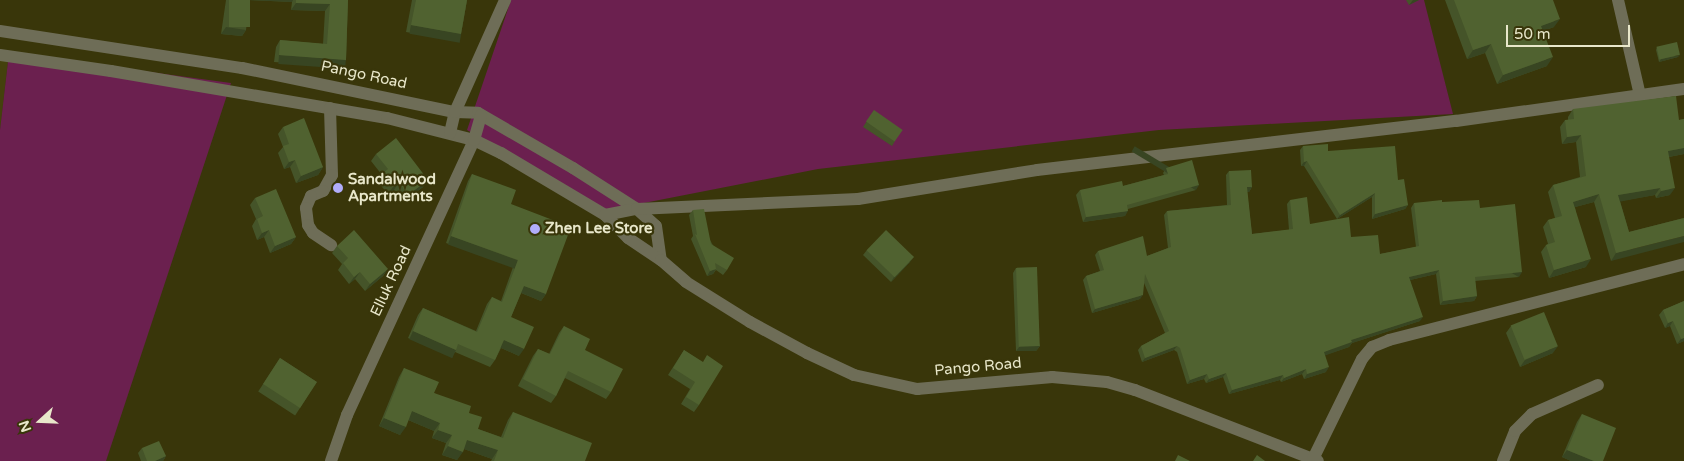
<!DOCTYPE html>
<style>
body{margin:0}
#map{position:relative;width:1684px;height:461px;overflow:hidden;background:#39360a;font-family:"Varela Round",sans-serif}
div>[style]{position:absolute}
.built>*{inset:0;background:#44410d}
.green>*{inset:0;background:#6b204f}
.minor>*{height:12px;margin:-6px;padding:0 6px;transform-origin:6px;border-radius:6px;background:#6e6d57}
.wall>*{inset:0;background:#455429;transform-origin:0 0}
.shaded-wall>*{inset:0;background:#384522;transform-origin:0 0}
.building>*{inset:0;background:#506230;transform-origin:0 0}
.dots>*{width:14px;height:14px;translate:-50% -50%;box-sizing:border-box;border:2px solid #39360a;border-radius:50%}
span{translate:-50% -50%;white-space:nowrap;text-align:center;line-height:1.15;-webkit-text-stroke:4.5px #39360a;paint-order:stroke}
.street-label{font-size:15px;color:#e8e7ca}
.poi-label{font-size:15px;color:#e8e7ca;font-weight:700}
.left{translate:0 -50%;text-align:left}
.north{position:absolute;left:15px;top:396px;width:50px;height:50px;-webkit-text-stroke:4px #39360a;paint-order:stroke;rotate:250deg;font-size:14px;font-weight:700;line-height:20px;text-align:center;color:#e8e7ca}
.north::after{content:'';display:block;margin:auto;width:18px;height:22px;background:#e8e7ca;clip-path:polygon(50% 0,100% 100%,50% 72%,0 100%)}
.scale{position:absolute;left:1506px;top:25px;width:124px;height:22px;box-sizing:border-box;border:2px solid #e8e7ca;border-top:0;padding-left:6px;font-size:15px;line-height:18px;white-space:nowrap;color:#e8e7ca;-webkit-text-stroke:4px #39360a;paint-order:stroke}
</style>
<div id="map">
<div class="built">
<i style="clip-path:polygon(0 52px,9px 53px,0 130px)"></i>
</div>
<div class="green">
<i style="clip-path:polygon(511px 0,1424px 0,1453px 114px,1159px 130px,818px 169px,603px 211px,467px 130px)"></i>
<i style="clip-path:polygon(9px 53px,231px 83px,106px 461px,0 461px,0 130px)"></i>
</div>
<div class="minor">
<i style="left:1618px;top:0;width:98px;rotate:77deg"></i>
<i style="left:0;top:31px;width:245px;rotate:8.7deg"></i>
<i style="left:242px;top:68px;width:217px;rotate:11.7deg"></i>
<i style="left:455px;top:112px;width:23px;rotate:2deg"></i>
<i style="left:478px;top:113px;width:110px;rotate:30.1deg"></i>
<i style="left:573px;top:168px;width:76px;rotate:32.6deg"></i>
<i style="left:637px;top:209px;width:25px;rotate:42deg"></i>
<i style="left:656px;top:226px;width:34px;rotate:82deg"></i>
<i style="left:0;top:55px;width:112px;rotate:8.2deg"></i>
<i style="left:111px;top:71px;width:280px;rotate:9.7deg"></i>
<i style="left:387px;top:118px;width:90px;rotate:14.2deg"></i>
<i style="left:474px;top:140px;width:30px;rotate:26deg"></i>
<i style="left:501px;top:153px;width:121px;rotate:30.8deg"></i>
<i style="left:605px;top:215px;width:33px;rotate:45deg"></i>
<i style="left:628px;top:238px;width:40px;rotate:34deg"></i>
<i style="left:661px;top:260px;width:33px;rotate:41deg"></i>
<i style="left:686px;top:282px;width:75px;rotate:32deg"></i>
<i style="left:750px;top:322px;width:65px;rotate:28.5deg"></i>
<i style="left:807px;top:353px;width:52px;rotate:25.1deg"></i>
<i style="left:854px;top:375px;width:65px;rotate:12.5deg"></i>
<i style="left:917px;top:389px;width:136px;rotate:-5.1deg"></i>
<i style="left:1052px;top:377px;width:55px;rotate:5.2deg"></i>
<i style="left:1107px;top:382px;width:29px;rotate:16deg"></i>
<i style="left:1135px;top:390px;width:196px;rotate:21.2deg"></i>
<i style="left:330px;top:108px;width:67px;rotate:88.3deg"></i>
<i style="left:332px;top:175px;width:18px;rotate:119deg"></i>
<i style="left:323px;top:191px;width:13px;rotate:157deg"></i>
<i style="left:311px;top:196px;width:13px;rotate:113deg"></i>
<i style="left:306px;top:208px;width:17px;rotate:83deg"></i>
<i style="left:308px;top:225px;width:9px;rotate:58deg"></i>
<i style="left:313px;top:233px;width:22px;rotate:34deg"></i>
<i style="left:450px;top:133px;width:22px;rotate:-77deg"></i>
<i style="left:455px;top:112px;width:123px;rotate:-65.9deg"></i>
<i style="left:605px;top:215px;width:33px;rotate:-11deg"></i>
<i style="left:637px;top:209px;width:221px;rotate:-2.6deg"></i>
<i style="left:858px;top:199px;width:181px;rotate:-9.2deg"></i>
<i style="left:1037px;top:170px;width:422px;rotate:-6.7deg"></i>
<i style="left:1456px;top:121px;width:230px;rotate:-8deg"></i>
<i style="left:1313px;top:459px;width:111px;rotate:-63.9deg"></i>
<i style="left:1362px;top:359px;width:16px;rotate:-50deg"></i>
<i style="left:1372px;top:347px;width:18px;rotate:-22deg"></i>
<i style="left:1389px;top:340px;width:305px;rotate:-14.4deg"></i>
<i style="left:331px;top:461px;width:49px;rotate:-70.8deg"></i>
<i style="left:347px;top:415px;width:303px;rotate:-65.2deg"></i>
<i style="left:474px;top:140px;width:26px;rotate:-74deg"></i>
<i style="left:1503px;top:461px;width:32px;rotate:-68deg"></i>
<i style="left:1515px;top:431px;width:24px;rotate:-45deg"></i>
<i style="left:1532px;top:414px;width:72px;rotate:-23.7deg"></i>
</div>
<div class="wall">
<i style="clip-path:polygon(226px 0,348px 0,346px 60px,341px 67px,274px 62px,276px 47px,280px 40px,323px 44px,325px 11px,291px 10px,292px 2px,250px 0,246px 30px,242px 36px,221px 34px)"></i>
<i style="clip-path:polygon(412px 0,467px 0,461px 34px,456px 41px,406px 32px)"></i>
<i style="clip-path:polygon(1406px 0,1419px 0,1409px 5px)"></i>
<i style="clip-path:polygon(1445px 0,1553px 0,1554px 27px,1543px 31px,1547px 66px,1497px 84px,1485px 53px,1467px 59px)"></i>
<i style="clip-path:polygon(1657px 47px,1678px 57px,1659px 62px,1656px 50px)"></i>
<i style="clip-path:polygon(1573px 109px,1679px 120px,1684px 119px,1684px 154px,1669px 157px,1670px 195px,1656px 198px,1655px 195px,1620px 201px,1629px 232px,1684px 218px,1611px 261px,1594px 202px,1575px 207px,1586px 267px,1549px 278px,1541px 252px,1546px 245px,1548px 244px,1543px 227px,1548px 220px,1555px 218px,1548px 192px,1553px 185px,1580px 177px,1576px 142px,1562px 144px,1560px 127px,1565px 120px,1568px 120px,1568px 117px)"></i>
<i style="clip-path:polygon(874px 110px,895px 141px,892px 146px,863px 127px)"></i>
<i style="clip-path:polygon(283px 127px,323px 167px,318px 175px,296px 183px,290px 167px,284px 169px,278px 153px,283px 147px,278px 134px)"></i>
<i style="clip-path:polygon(1303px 146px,1328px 151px,1398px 180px,1408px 205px,1405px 209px,1372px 219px,1372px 197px,1337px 219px,1304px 166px,1301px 166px,1300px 150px)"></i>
<i style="clip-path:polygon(376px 154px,428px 180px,423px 187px,403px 202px,394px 190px,388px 194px,377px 181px,382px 175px,371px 161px)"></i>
<i style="clip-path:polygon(1166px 168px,1196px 190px,1128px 209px,1125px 216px,1083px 222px,1076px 195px,1080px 190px,1123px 186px,1164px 175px,1163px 173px)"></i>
<i style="clip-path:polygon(1229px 171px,1252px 187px,1249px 192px,1247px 192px,1252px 234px,1289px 230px,1287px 204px,1290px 200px,1310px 224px,1351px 237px,1380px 254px,1416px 247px,1411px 208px,1414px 203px,1442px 202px,1480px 208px,1519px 277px,1475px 281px,1477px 296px,1474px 301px,1440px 305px,1436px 274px,1410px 280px,1420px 321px,1352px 343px,1349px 347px,1325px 355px,1326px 372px,1304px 379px,1302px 374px,1281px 382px,1280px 380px,1229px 394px,1223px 377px,1206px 383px,1204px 379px,1187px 384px,1177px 352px,1174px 350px,1142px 362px,1138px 350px,1141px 346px,1165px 333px,1144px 283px,1140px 299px,1092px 313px,1083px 280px,1086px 276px,1100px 271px,1095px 255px,1098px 251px,1147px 256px,1168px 248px,1164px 215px,1167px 211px,1227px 205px,1226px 175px)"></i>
<i style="clip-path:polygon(472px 174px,511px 204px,546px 294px,541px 301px,521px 293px,511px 317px,519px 356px,501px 348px,495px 360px,490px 367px,455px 352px,451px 357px,408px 338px,418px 315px,423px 308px,476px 331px,487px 304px,492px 297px,501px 301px,513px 267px,446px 243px,468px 181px)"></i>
<i style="clip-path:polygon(255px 198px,296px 237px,291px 244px,270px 253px,264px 237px,257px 240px,252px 226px,256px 219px,250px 205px)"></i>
<i style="clip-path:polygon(693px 210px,727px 270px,723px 275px,716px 270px,713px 274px,707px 276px,691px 239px,693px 236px,689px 215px)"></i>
<i style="clip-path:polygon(337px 246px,388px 269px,383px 276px,365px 291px,355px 279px,349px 284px,338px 270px,342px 264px,332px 253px)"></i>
<i style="clip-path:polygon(867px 250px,910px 262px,891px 282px,863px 255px)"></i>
<i style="clip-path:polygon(1016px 268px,1040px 346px,1036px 351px,1016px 351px,1013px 273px)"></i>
<i style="clip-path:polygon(1684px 301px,1684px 341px,1677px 344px,1670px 326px,1665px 328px,1659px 315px,1663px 310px)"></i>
<i style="clip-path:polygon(564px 326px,585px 350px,611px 392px,606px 399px,565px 378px,556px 396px,551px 403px,518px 386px,533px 356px,538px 349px,549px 354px,559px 333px)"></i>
<i style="clip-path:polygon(1511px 326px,1553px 353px,1520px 367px,1506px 333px)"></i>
<i style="clip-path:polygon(684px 350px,702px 362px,699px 405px,694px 412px,681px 404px,690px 389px,668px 375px)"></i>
<i style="left:280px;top:358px;width:44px;height:40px;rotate:33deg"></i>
<i style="clip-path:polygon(404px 368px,434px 393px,469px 413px,478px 429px,501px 437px,508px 420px,513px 412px,585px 461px,491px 461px,492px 459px,464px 449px,457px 460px,442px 455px,446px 443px,432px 438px,434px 431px,408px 420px,400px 435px,379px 426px,399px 377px)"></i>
<i style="clip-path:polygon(1582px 414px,1603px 461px,1571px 461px,1562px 457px,1577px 422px)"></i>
<i style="clip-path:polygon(142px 448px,166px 456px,163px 461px,141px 461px,138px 453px)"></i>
</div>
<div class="shaded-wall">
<i style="clip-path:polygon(247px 0,293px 0,292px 2px)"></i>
<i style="clip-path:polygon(1413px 0,1419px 0,1409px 5px)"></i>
<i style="clip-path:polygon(296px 3px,330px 4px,325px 11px,291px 10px)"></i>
<i style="clip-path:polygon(1560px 19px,1554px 27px,1535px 34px,1541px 26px)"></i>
<i style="left:411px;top:25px;width:51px;height:9px;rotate:10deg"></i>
<i style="clip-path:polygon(226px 27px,246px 30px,242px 36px,221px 34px)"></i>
<i style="clip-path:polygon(1491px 44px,1485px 53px,1467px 59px,1473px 50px)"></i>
<i style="left:279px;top:55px;width:67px;height:9px;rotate:4deg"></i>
<i style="clip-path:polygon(1680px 55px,1678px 57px,1659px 62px,1661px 59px)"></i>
<i style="clip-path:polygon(1553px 57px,1547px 66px,1497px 84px,1503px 75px)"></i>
<i style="clip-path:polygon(1581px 135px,1576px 142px,1562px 144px,1567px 137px)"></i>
<i style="clip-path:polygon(1684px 148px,1684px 154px,1663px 158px,1668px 151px)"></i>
<i style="clip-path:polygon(295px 160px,290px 167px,284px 169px,289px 162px)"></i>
<i style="clip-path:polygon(1307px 161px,1304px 166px,1301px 166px,1304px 162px)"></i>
<i style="clip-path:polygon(323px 167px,318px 175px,296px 183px,301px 176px)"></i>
<i style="clip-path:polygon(428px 180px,423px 187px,403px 202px,408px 195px)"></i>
<i style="clip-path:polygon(399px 182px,394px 190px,388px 194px,393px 187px)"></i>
<i style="left:1199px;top:185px;width:6px;height:75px;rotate:121deg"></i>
<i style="clip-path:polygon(1247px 187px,1252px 187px,1249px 192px,1243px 192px)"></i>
<i style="clip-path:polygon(1660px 188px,1655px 195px,1613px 203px,1618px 195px)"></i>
<i style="clip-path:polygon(1675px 188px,1670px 195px,1656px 198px,1661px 191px)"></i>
<i style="clip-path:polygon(1375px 193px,1372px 197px,1337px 219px,1340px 215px)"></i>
<i style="clip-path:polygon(1599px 194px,1594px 202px,1568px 209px,1573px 202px)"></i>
<i style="clip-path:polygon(1408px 205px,1405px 209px,1372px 219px,1375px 214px)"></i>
<i style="clip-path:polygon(1128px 211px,1125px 216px,1083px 222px,1086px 217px)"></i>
<i style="clip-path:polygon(269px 230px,264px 237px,257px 240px,262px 233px)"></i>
<i style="left:451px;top:236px;width:71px;height:9px;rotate:20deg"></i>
<i style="clip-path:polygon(1684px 236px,1684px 242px,1611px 261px,1616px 253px)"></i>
<i style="clip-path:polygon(296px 237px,291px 244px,270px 253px,275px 246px)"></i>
<i style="clip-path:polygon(914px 257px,910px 262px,891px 282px,894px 277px)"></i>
<i style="clip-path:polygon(1591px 259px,1586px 267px,1549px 278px,1554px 270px)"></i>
<i style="clip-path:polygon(388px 269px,383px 276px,365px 291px,370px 284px)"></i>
<i style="clip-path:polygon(716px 269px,713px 274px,707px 276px,710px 271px)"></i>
<i style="clip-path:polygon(1439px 270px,1436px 274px,1406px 281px,1409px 277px)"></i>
<i style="clip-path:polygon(360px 272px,355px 279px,349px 284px,354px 277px)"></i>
<i style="left:1522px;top:272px;width:6px;height:47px;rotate:121deg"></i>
<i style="clip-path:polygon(524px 286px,546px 294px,541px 301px,519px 292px)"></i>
<i style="clip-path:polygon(1143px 295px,1140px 299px,1092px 313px,1095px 309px)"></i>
<i style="clip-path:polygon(1477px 296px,1474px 301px,1440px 305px,1443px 301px)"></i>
<i style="clip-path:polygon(1423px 317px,1420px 321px,1352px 343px,1349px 347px,1321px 357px,1324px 352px,1351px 340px)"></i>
<i style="clip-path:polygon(1673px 321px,1670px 326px,1665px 328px,1668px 323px)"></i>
<i style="left:413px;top:331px;width:47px;height:9px;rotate:24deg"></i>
<i style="clip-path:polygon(1684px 338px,1684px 341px,1677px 344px,1681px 339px)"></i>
<i style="clip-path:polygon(504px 340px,524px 349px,519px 356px,499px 347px)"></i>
<i style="clip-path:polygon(1020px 346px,1040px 346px,1036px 351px,1016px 351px)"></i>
<i style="clip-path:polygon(1177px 346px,1174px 350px,1142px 362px,1145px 358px)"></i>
<i style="clip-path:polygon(1558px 346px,1553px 353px,1520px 367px,1525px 360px)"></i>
<i style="clip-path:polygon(1329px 367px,1326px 372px,1304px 379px,1307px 374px)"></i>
<i style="clip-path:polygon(1306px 369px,1302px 374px,1281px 382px,1284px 378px)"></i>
<i style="clip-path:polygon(1226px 373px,1223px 377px,1206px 383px,1209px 379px)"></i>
<i style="clip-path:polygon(1207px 374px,1204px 379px,1187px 384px,1190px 380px)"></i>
<i style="clip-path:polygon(1283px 375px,1280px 380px,1229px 394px,1232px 390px)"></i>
<i style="clip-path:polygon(412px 411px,440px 423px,434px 431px,406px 419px)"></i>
<i style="clip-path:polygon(384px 418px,406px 427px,400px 435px,379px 426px)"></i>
<i style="clip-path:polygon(438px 430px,452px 435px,446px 443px,432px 438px)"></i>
<i style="clip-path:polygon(467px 440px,498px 450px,492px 459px,461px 448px)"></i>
<i style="clip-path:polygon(448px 446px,463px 452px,457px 460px,442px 455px)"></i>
<i style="clip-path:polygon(1567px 450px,1594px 461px,1571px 461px,1562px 457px)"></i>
<i style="clip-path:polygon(166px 456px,163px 461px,155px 461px)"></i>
</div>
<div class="building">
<i style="left:229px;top:0;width:21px;height:27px"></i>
<i style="clip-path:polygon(296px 0,348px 0,346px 60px,279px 55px,280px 40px,327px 44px,330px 4px,296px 3px)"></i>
<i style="clip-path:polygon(416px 0,467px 0,461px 34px,411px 25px)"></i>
<i style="clip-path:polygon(1454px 0,1553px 0,1560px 19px,1541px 26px,1553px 57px,1503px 75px,1491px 44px,1473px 50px)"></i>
<i style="left:1677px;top:42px;width:13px;height:21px;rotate:77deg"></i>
<i style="clip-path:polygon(1676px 96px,1679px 120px,1684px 119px,1684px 148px,1668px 151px,1675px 188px,1661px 191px,1660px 188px,1618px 195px,1629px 232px,1684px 218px,1684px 236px,1616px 253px,1599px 194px,1573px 202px,1591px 259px,1554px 270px,1546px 245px,1555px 242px,1548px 220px,1562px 216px,1553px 185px,1586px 176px,1581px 135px,1567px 137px,1565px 120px,1574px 119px,1573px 109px)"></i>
<i style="left:874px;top:110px;width:35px;height:14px;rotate:35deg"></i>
<i style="clip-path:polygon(304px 118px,323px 167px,301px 176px,295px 160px,289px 162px,283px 146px,289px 144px,283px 127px)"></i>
<i style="clip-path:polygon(396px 138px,428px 180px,408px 195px,399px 182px,393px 187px,382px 174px,388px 169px,376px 154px)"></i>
<i style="clip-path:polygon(1328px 144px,1328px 151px,1395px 146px,1398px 180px,1404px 179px,1408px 205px,1375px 214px,1375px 193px,1340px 215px,1307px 161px,1304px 162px,1303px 146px)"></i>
<i style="clip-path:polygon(1192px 160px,1199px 185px,1127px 205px,1128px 211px,1086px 217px,1080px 190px,1122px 181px,1123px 186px,1168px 174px,1166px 168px)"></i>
<i style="clip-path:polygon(1251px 170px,1252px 187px,1247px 187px,1252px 234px,1293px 229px,1290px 200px,1307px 197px,1310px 224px,1349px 217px,1351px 237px,1378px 235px,1380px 254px,1419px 246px,1414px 203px,1442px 200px,1442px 202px,1479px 200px,1480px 208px,1515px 204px,1522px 272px,1475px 277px,1477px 296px,1443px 301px,1439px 270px,1409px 277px,1423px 317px,1351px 340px,1352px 342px,1324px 352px,1329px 367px,1307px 374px,1306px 369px,1284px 378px,1283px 375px,1232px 390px,1226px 373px,1209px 379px,1207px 374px,1190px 380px,1180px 348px,1177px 346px,1145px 358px,1141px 346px,1169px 331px,1145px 274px,1143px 295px,1095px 309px,1086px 276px,1104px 270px,1098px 251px,1143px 236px,1147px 256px,1171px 247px,1167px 211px,1231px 205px,1229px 171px)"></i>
<i style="clip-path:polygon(472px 174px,516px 190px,511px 204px,571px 227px,546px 294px,524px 286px,511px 317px,534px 327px,524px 349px,504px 340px,495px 360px,458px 344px,456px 350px,413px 331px,423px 308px,477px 332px,492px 297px,502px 302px,518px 260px,451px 236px)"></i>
<i style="clip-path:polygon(276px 189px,296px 237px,275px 246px,269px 230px,262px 233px,257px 219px,263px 216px,255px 198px)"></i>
<i style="clip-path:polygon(704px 209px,711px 244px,734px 258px,727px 270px,715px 263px,716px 269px,710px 271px,695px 234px,697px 235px,693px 210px)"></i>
<i style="clip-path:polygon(354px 230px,388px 269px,370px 284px,360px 272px,354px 277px,343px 263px,348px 258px,337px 246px)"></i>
<i style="left:886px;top:230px;width:39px;height:28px;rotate:44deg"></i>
<i style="left:1037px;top:267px;width:79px;height:21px;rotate:88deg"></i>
<i style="clip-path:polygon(1684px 301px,1684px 338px,1681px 339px,1673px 321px,1668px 323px,1663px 310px)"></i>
<i style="left:1544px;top:312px;width:37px;height:36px;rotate:68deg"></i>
<i style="clip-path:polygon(564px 326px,590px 339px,585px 350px,623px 369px,611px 392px,568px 371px,556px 396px,523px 379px,538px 349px,550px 354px)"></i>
<i style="clip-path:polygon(684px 350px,703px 362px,707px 355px,723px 366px,699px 405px,686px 397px,695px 382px,673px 368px)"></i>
<i style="left:280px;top:358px;width:44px;height:31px;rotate:33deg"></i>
<i style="clip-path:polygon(404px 368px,439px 382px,434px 393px,471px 406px,469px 413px,482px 417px,478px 429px,503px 438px,513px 412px,592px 443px,585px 461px,494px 461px,498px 450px,467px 440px,463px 452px,448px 446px,452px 435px,438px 430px,440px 423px,412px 411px,406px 427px,384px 418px)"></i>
<i style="clip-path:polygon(1582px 414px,1616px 428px,1603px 461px,1594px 461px,1567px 450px)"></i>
<i style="clip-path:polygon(159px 441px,166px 456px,155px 461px,147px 461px,142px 448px)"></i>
<i style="clip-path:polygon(1178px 455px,1190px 461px,1175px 461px)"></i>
<i style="clip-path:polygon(1257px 455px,1265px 461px,1253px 461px)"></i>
</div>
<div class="dots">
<i style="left:338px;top:188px;background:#b1adfa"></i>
<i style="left:535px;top:229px;background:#b1adfa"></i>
</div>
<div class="street-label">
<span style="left:364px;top:75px;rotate:12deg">Pango Road</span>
<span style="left:391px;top:281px;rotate:-65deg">Elluk Road</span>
<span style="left:978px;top:367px;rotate:-5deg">Pango Road</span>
</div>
<div class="poi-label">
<span class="left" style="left:348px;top:188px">Sandalwood<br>Apartments</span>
<span class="left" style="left:545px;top:229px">Zhen Lee Store</span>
</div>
<div class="north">N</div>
<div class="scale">50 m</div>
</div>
